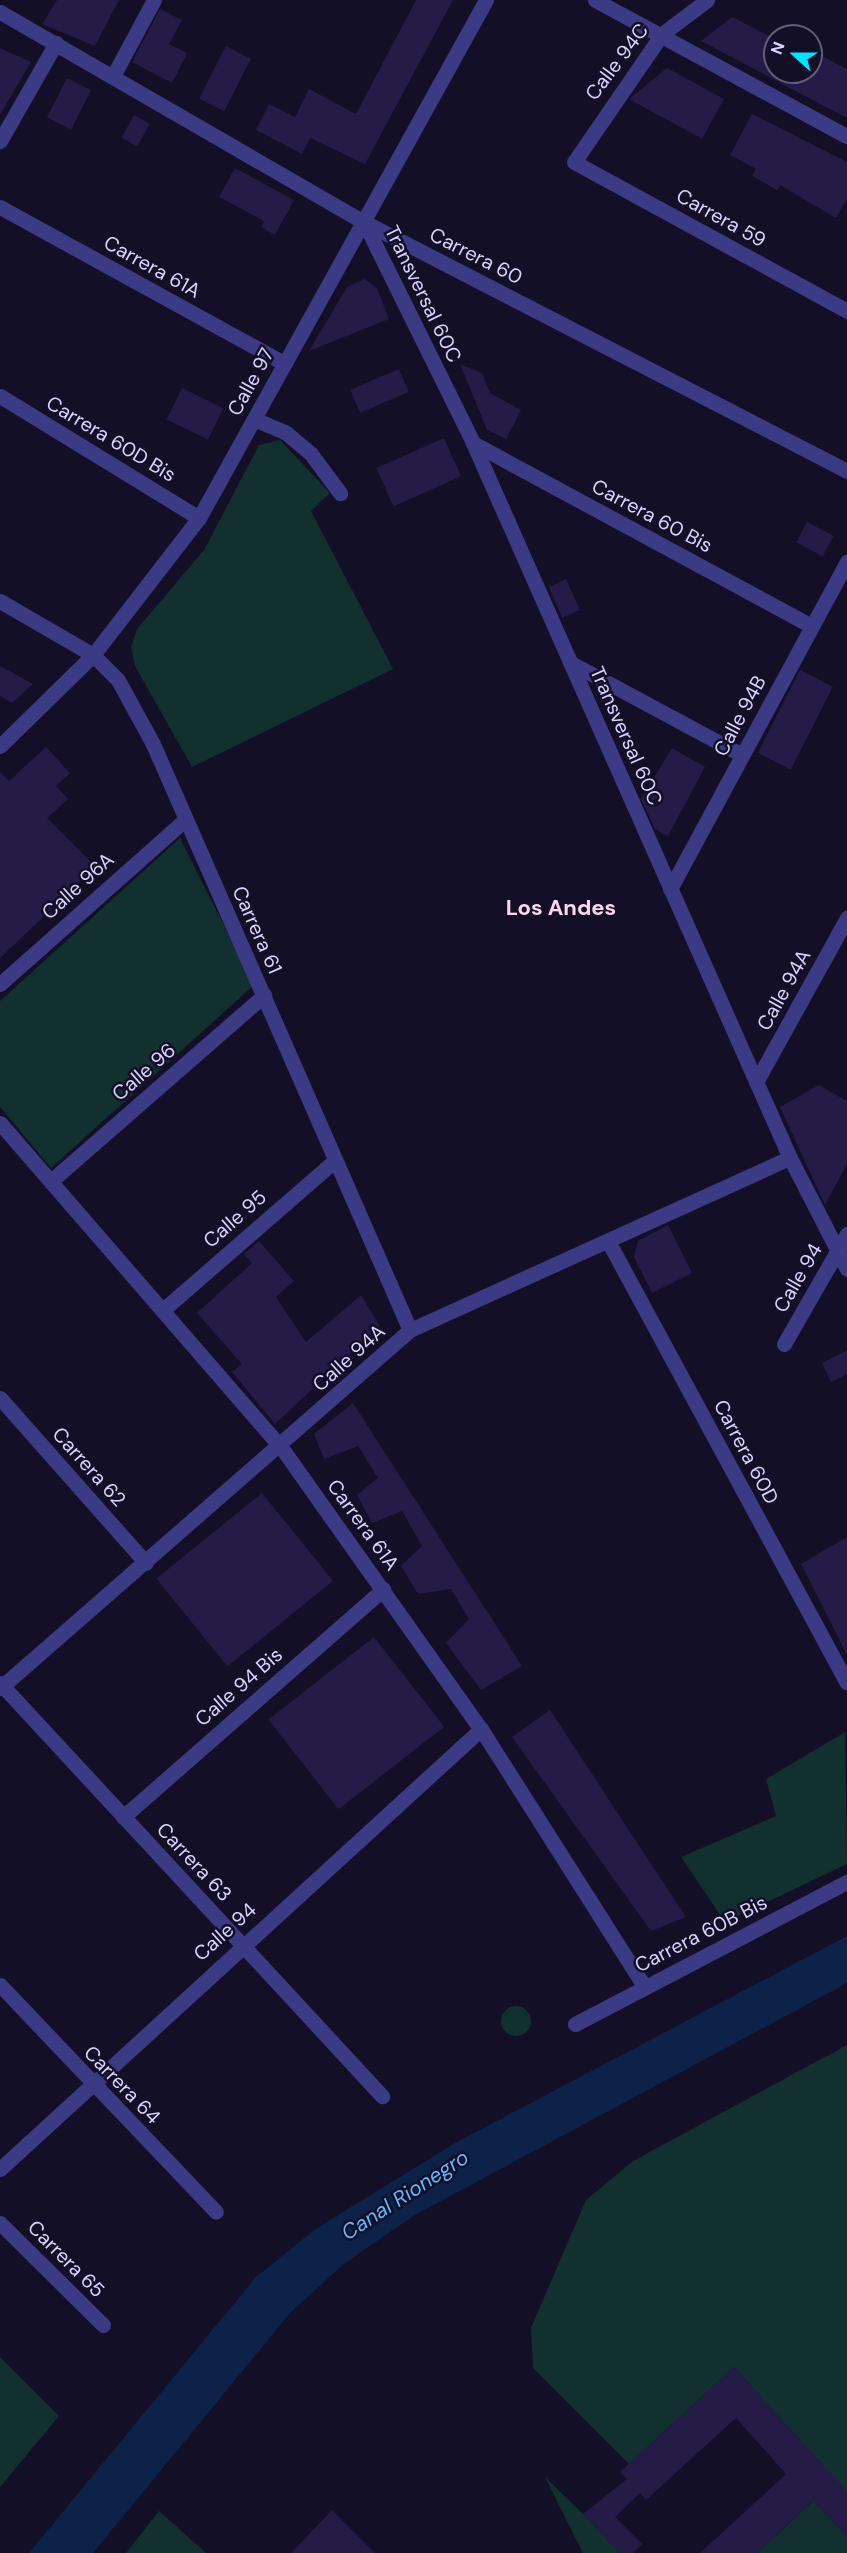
<!DOCTYPE html>
<style>
body{margin:0}
#map{position:relative;width:847px;height:2553px;overflow:hidden;background:#130f26;font-family:"DM Sans",sans-serif}
div>[style]{position:absolute}
.green>*{inset:0;background:#12302f}
.round{border-radius:50%}
.water>*{inset:0;background:#0c2248}
.building>*{inset:0;background:#241b47;transform-origin:0 0}
.minor>*{height:15px;margin:-7.5px;padding:0 7.5px;transform-origin:7.5px;border-radius:7.5px;background:#3d3a85}
span{translate:-50% -50%;white-space:nowrap;text-align:center;line-height:1.15;-webkit-text-stroke:5px #130f26;paint-order:stroke}
.street-label{font-size:20px;color:#d9d4ff}
.water-label{font-size:21px;color:#62b6ff;font-style:italic}
.quarter-label{font-size:22px;color:#ffd6f0;font-weight:700}
.north{position:absolute;left:763px;top:24px;width:60px;height:60px;box-sizing:border-box;background:#130f26;border:2px solid #625e7d;border-radius:50%;rotate:291deg;font-size:16px;font-weight:700;line-height:24px;text-align:center;color:#d9d4ff}
.north::after{content:'';display:block;margin:auto;width:21px;height:27px;background:#00e5ff;clip-path:polygon(50% 0,100% 100%,50% 72%,0 100%)}
</style>
<div id="map">
<div class="green">
<i style="clip-path:polygon(280px 440px,330px 493px,311px 511px,393px 669px,192px 767px,135px 666px,131px 647px,137px 629px,204px 550px,259px 445px)"></i>
<i style="clip-path:polygon(180px 838px,254px 985px,51px 1168px,0 1107px,0 1001px)"></i>
<i style="clip-path:polygon(845px 1732px,847px 1864px,725px 1922px,681px 1857px,776px 1816px,766px 1779px)"></i>
<i class="round" style="left:501px;top:2006px;width:30px;height:30px"></i>
<i style="clip-path:polygon(847px 2045px,847px 2553px,757px 2553px,836px 2480px,734px 2367px,629px 2464px,533px 2368px,531px 2328px,586px 2200px,633px 2161px)"></i>
<i style="clip-path:polygon(0 2357px,59px 2416px,0 2487px)"></i>
<i style="clip-path:polygon(545px 2477px,583px 2514px,620px 2553px,583px 2553px)"></i>
<i style="clip-path:polygon(159px 2511px,206px 2553px,126px 2553px)"></i>
</div>
<div class="water">
<i style="clip-path:polygon(847px 1936px,847px 1983px,415px 2215px,345px 2263px,290px 2313px,93px 2553px,29px 2553px,256px 2277px,317px 2228px,455px 2143px)"></i>
</div>
<div class="building">
<i style="clip-path:polygon(57px 0,119px 0,95px 46px,42px 24px)"></i>
<i style="clip-path:polygon(416px 0,453px 0,365px 164px,310px 138px,302px 154px,256px 130px,269px 104px,295px 117px,309px 89px,356px 114px)"></i>
<i style="clip-path:polygon(160px 9px,182px 20px,169px 44px,187px 53px,172px 83px,132px 62px)"></i>
<i style="clip-path:polygon(732px 17px,775px 39px,775px 72px,811px 72px,811px 50px,847px 69px,847px 118px,701px 41px)"></i>
<i style="left:226px;top:46px;width:28px;height:59px;rotate:27deg"></i>
<i style="clip-path:polygon(0 48px,31px 62px,0 115px)"></i>
<i style="clip-path:polygon(667px 68px,724px 99px,702px 139px,629px 99px)"></i>
<i style="left:67px;top:78px;width:27px;height:44px;rotate:27deg"></i>
<i style="clip-path:polygon(752px 114px,847px 162px,847px 199px,836px 218px,780px 185px,777px 190px,752px 176px,756px 169px,730px 155px)"></i>
<i style="left:134px;top:115px;width:18px;height:26px;rotate:29deg"></i>
<i style="clip-path:polygon(235px 168px,294px 200px,275px 235px,261px 227px,264px 221px,219px 197px)"></i>
<i style="clip-path:polygon(365px 279px,377px 288px,389px 319px,309px 351px,347px 287px)"></i>
<i style="clip-path:polygon(460px 364px,482px 373px,490px 393px,521px 410px,506px 439px,487px 430px)"></i>
<i style="left:399px;top:369px;width:25px;height:53px;rotate:67deg"></i>
<i style="left:182px;top:388px;width:46px;height:35px;rotate:26deg"></i>
<i style="left:444px;top:438px;width:42px;height:74px;rotate:66deg"></i>
<i style="left:807px;top:522px;width:30px;height:23px;rotate:28deg"></i>
<i style="left:566px;top:579px;width:34px;height:19px;rotate:66deg"></i>
<i style="clip-path:polygon(0 666px,33px 684px,12px 703px,0 696px)"></i>
<i style="left:800px;top:670px;width:37px;height:93px;rotate:27deg"></i>
<i style="clip-path:polygon(46px 747px,70px 773px,56px 786px,68px 799px,47px 818px,96px 867px,0 958px,0 772px,9px 781px)"></i>
<i style="clip-path:polygon(672px 748px,705px 767px,668px 836px,655px 829px,641px 799px)"></i>
<i style="clip-path:polygon(819px 1085px,847px 1101px,847px 1164px,825px 1205px,780px 1107px)"></i>
<i style="clip-path:polygon(668px 1225px,692px 1273px,652px 1293px,634px 1257px,638px 1241px)"></i>
<i style="clip-path:polygon(259px 1241px,294px 1281px,276px 1297px,306px 1342px,361px 1295px,380px 1326px,275px 1424px,232px 1372px,242px 1364px,197px 1313px,252px 1263px,244px 1254px)"></i>
<i style="clip-path:polygon(847px 1350px,847px 1374px,831px 1382px,822px 1363px)"></i>
<i style="clip-path:polygon(353px 1403px,522px 1666px,481px 1690px,446px 1643px,469px 1619px,451px 1589px,418px 1594px,401px 1566px,422px 1546px,402px 1511px,372px 1523px,357px 1495px,378px 1478px,358px 1446px,324px 1459px,314px 1434px)"></i>
<i style="left:262px;top:1493px;width:113px;height:136px;rotate:51deg"></i>
<i style="clip-path:polygon(847px 1537px,847px 1655px,801px 1564px)"></i>
<i style="left:374px;top:1637px;width:114px;height:134px;rotate:52deg"></i>
<i style="clip-path:polygon(550px 1710px,686px 1917px,651px 1931px,512px 1737px)"></i>
<i style="clip-path:polygon(734px 2367px,847px 2491px,847px 2537px,813px 2501px,757px 2553px,700px 2553px,786px 2474px,736px 2418px,646px 2500px,640px 2493px,615px 2517px,642px 2544px,633px 2553px,620px 2553px,583px 2514px,627px 2479px,620px 2472px)"></i>
<i style="clip-path:polygon(332px 2510px,375px 2553px,291px 2553px)"></i>
</div>
<div class="minor">
<i style="left:595px;top:0;width:286px;rotate:28.4deg"></i>
<i style="left:707px;top:0;width:56px;rotate:142.9deg"></i>
<i style="left:662px;top:34px;width:155px;rotate:124.5deg"></i>
<i style="left:574px;top:162px;width:311px;rotate:28.6deg"></i>
<i style="left:0;top:12px;width:420px;rotate:30deg"></i>
<i style="left:364px;top:222px;width:543px;rotate:27.27deg"></i>
<i style="left:113px;top:76px;width:86px;rotate:-61.7deg"></i>
<i style="left:0;top:141px;width:113px;rotate:-60.3deg"></i>
<i style="left:0;top:207px;width:325px;rotate:28.8deg"></i>
<i style="left:364px;top:222px;width:246px;rotate:63.7deg"></i>
<i style="left:473px;top:443px;width:782px;rotate:66.09deg"></i>
<i style="left:790px;top:1158px;width:125px;rotate:62.8deg"></i>
<i style="left:0;top:396px;width:233px;rotate:31.5deg"></i>
<i style="left:254px;top:419px;width:34px;rotate:23deg"></i>
<i style="left:285px;top:432px;width:34px;rotate:40deg"></i>
<i style="left:311px;top:454px;width:49px;rotate:53.4deg"></i>
<i style="left:473px;top:443px;width:385px;rotate:28.4deg"></i>
<i style="left:0;top:601px;width:108px;rotate:30.1deg"></i>
<i style="left:93px;top:655px;width:35px;rotate:45deg"></i>
<i style="left:118px;top:680px;width:73px;rotate:61.3deg"></i>
<i style="left:153px;top:744px;width:640px;rotate:66.32deg"></i>
<i style="left:571px;top:663px;width:194px;rotate:28.3deg"></i>
<i style="left:0;top:746px;width:130px;rotate:-44.4deg"></i>
<i style="left:93px;top:655px;width:173px;rotate:-52.3deg"></i>
<i style="left:199px;top:518px;width:592px;rotate:-61.01deg"></i>
<i style="left:670px;top:889px;width:372px;rotate:-61.6deg"></i>
<i style="left:0;top:984px;width:247px;rotate:-41.6deg"></i>
<i style="left:756px;top:1082px;width:188px;rotate:-61deg"></i>
<i style="left:0;top:1123px;width:429px;rotate:49.1deg"></i>
<i style="left:281px;top:1447px;width:346px;rotate:54.7deg"></i>
<i style="left:481px;top:1729px;width:306px;rotate:57.6deg"></i>
<i style="left:51px;top:1181px;width:283px;rotate:-41.1deg"></i>
<i style="left:608px;top:1241px;width:502px;rotate:61.6deg"></i>
<i style="left:164px;top:1309px;width:225px;rotate:-41deg"></i>
<i style="left:784px;top:1344px;width:127px;rotate:-60.2deg"></i>
<i style="left:0;top:1398px;width:220px;rotate:48.5deg"></i>
<i style="left:0;top:1683px;width:563px;rotate:47.23deg"></i>
<i style="left:0;top:1688px;width:544px;rotate:-41.13deg"></i>
<i style="left:410px;top:1330px;width:417px;rotate:-24.4deg"></i>
<i style="left:123px;top:1817px;width:346px;rotate:-41.2deg"></i>
<i style="left:0;top:1985px;width:313px;rotate:46.4deg"></i>
<i style="left:575px;top:2024px;width:307px;rotate:-27.6deg"></i>
<i style="left:0;top:2169px;width:652px;rotate:-42.45deg"></i>
<i style="left:0;top:2223px;width:145px;rotate:44.7deg"></i>
</div>
<div class="street-label">
<span style="left:617px;top:62px;rotate:-53deg">Calle 94C</span>
<span style="left:721px;top:218px;rotate:29deg">Carrera 59</span>
<span style="left:476px;top:256px;rotate:27deg">Carrera 60</span>
<span style="left:152px;top:267px;rotate:29deg">Carrera 61A</span>
<span style="left:423px;top:294px;rotate:64deg">Transversal 60C</span>
<span style="left:251px;top:382px;rotate:-61deg">Calle 97</span>
<span style="left:111px;top:439px;rotate:31deg">Carrera 60D Bis</span>
<span style="left:652px;top:516px;rotate:28deg">Carrera 60 Bis</span>
<span style="left:740px;top:716px;rotate:-62deg">Calle 94B</span>
<span style="left:626px;top:736px;rotate:66deg">Transversal 60C</span>
<span style="left:78px;top:886px;rotate:-42deg">Calle 96A</span>
<span style="left:257px;top:930px;rotate:66deg">Carrera 61</span>
<span style="left:784px;top:990px;rotate:-61deg">Calle 94A</span>
<span style="left:144px;top:1072px;rotate:-41deg">Calle 96</span>
<span style="left:235px;top:1219px;rotate:-41deg">Calle 95</span>
<span style="left:798px;top:1278px;rotate:-60deg">Calle 94</span>
<span style="left:349px;top:1358px;rotate:-42deg">Calle 94A</span>
<span style="left:746px;top:1452px;rotate:62deg">Carrera 60D</span>
<span style="left:89px;top:1467px;rotate:48deg">Carrera 62</span>
<span style="left:363px;top:1525px;rotate:54deg">Carrera 61A</span>
<span style="left:239px;top:1687px;rotate:-41deg">Calle 94 Bis</span>
<span style="left:194px;top:1862px;rotate:47deg">Carrera 63</span>
<span style="left:225px;top:1932px;rotate:-42deg">Calle 94</span>
<span style="left:701px;top:1934px;rotate:-27deg">Carrera 60B Bis</span>
<span style="left:122px;top:2085px;rotate:46deg">Carrera 64</span>
<span style="left:66px;top:2259px;rotate:45deg">Carrera 65</span>
</div>
<div class="water-label">
<span style="left:405px;top:2195px;rotate:-33deg">Canal Rionegro</span>
</div>
<div class="quarter-label">
<span style="left:561px;top:908px">Los Andes</span>
</div>
<div class="north">N</div>
</div>
